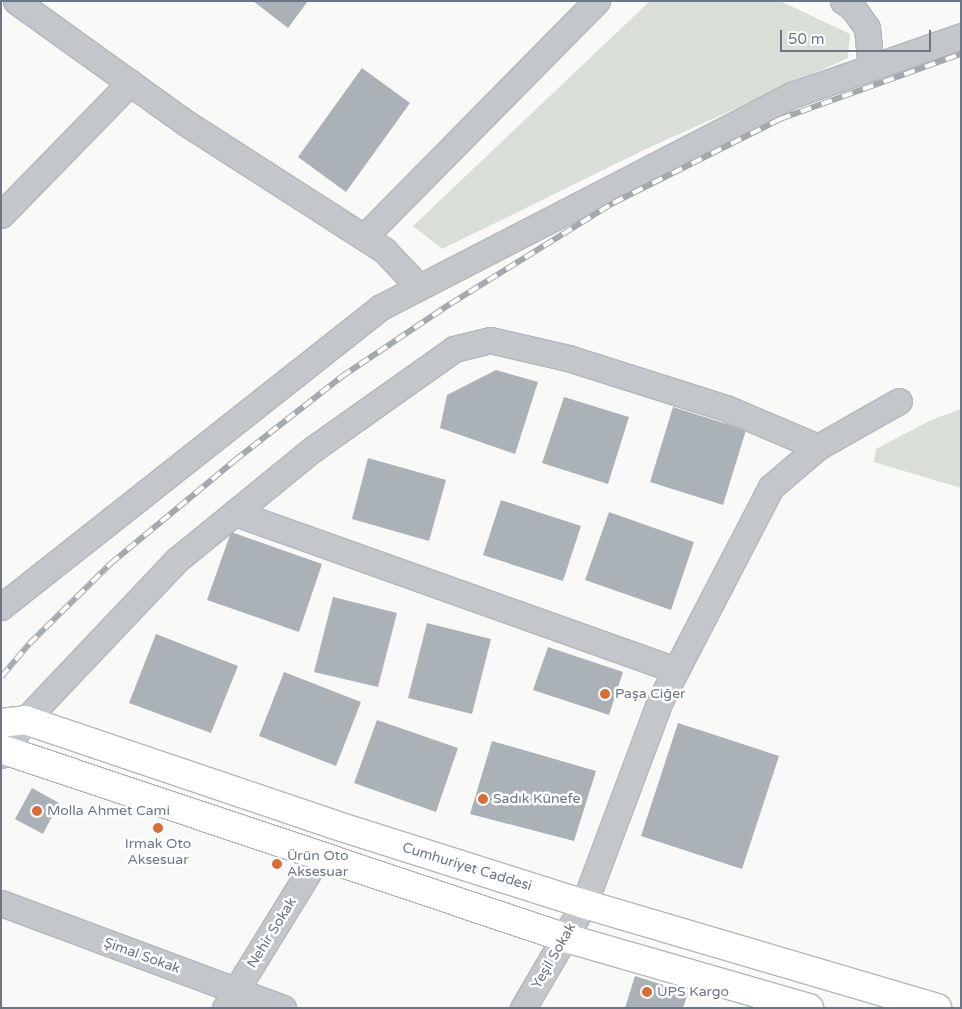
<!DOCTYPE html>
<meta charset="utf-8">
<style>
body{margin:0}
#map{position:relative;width:962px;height:1009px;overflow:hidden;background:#f9f9f7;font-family:"Varela Round",sans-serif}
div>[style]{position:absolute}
.green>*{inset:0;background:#d9ded7}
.building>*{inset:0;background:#aab1b7}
.roads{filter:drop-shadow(1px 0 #b4b8bd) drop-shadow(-1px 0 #b4b8bd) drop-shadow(0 1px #b4b8bd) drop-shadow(0 -1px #b4b8bd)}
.minor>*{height:25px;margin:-12.5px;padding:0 12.5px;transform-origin:12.5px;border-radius:12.5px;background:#c3c6ca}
.major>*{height:28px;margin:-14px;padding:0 14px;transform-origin:14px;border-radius:14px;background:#fff}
.rail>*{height:5.5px;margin-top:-2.75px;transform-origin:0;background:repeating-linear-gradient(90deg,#fff 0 11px,#a4a9af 0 22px);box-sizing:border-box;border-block:1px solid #a4a9af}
.dots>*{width:14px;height:14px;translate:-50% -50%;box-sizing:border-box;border:2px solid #fff;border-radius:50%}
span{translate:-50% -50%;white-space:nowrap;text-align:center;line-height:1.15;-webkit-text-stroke:5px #fff;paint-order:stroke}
.poi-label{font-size:14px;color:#6a7786}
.left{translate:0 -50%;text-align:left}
.street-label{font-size:14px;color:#6a7786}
.frame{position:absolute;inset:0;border:2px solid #6a7786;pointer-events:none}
.scale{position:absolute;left:780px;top:30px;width:151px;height:22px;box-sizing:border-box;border:2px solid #6a7786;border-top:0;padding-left:6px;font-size:15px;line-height:18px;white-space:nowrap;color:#6a7786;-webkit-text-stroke:4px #fff;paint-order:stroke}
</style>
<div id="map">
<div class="green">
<i style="clip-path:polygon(650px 1px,780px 1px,850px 34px,848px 58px,648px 148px,442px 249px,413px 226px)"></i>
<i style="clip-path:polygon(961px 409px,961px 488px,874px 462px,876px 449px,931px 420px)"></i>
</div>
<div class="building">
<i style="clip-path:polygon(253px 1px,308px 1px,288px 28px)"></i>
<i style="clip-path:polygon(362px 68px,410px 103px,346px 192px,298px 157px)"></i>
<i style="clip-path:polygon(496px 370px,538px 382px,515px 454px,440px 428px,447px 395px)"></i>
<i style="clip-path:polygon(564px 397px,629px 417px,608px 484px,542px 463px)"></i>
<i style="clip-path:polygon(673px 407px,746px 430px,723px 505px,650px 482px)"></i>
<i style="clip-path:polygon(368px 458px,446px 480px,429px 541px,352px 519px)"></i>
<i style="clip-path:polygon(501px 500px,581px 526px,563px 581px,483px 555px)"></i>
<i style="clip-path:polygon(609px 512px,694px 542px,671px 610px,585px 580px)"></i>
<i style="clip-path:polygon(231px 532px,322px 564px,299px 632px,207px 600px)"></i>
<i style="clip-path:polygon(333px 597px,397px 613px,378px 687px,314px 672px)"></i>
<i style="clip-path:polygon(427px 623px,491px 639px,472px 714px,408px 698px)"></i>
<i style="clip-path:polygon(156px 634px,238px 666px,211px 733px,129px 703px)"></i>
<i style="clip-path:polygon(548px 647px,623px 672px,609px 715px,533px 690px)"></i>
<i style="clip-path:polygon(284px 672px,361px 702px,336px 766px,259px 736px)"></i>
<i style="clip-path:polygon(377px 720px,458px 748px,436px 812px,354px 783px)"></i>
<i style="clip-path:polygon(678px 723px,779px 756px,742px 869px,641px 836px)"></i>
<i style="clip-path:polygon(492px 741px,596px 771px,574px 841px,470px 814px)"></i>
<i style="clip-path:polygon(32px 788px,59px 803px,43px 834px,15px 819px)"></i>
<i style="clip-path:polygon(635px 976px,688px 993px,683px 1008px,625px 1008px)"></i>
</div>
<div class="roads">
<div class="minor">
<i style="left:16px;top:1px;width:209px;rotate:35.7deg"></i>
<i style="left:186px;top:123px;width:235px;rotate:32.7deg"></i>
<i style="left:384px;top:250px;width:51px;rotate:46.6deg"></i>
<i style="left:843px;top:1px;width:12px;rotate:35deg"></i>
<i style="left:853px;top:8px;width:24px;rotate:55deg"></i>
<i style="left:867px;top:28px;width:40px;rotate:84.3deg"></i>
<i style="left:1px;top:215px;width:185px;rotate:-45.7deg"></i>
<i style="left:364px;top:237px;width:332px;rotate:-45.4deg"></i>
<i style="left:235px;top:513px;width:468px;rotate:19.6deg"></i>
<i style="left:1px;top:607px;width:484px;rotate:-38.3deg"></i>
<i style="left:381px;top:307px;width:462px;rotate:-27.3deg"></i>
<i style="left:792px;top:95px;width:179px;rotate:-19.2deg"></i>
<i style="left:1px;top:755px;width:42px;rotate:-55.6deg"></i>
<i style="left:25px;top:720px;width:222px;rotate:-46.5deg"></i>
<i style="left:178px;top:559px;width:174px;rotate:-39.2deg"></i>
<i style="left:313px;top:449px;width:173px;rotate:-35.3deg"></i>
<i style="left:454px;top:349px;width:37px;rotate:-14deg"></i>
<i style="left:490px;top:340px;width:80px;rotate:13deg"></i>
<i style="left:568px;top:358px;width:166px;rotate:17.6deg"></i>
<i style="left:726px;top:408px;width:100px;rotate:23deg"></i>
<i style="left:1px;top:903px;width:301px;rotate:20.4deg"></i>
<i style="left:225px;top:1008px;width:177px;rotate:-58.4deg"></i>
<i style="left:523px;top:1008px;width:121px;rotate:-59.6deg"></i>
<i style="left:584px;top:904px;width:217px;rotate:-69.5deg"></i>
<i style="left:660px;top:701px;width:241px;rotate:-62.6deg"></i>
<i style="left:771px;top:487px;width:62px;rotate:-40.4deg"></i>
<i style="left:818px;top:447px;width:93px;rotate:-29.6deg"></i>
</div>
<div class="major">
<i style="left:1px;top:723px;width:24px;rotate:-7deg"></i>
<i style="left:25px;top:720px;width:327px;rotate:18.7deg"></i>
<i style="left:335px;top:825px;width:261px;rotate:17.6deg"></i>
<i style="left:584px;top:904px;width:368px;rotate:16.4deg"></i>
<i style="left:1px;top:749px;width:596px;rotate:18.5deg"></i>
<i style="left:566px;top:938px;width:253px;rotate:16.1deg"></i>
</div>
</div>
<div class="rail">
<i style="left:1px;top:677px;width:43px;rotate:-49.7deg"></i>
<i style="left:29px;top:644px;width:114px;rotate:-44.6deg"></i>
<i style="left:110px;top:564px;width:161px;rotate:-39.7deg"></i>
<i style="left:234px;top:461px;width:136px;rotate:-38.1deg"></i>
<i style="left:341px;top:377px;width:131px;rotate:-33.8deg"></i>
<i style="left:450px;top:304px;width:192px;rotate:-31.8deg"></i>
<i style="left:613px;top:203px;width:187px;rotate:-26.7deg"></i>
<i style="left:780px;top:119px;width:192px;rotate:-19.8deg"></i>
</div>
<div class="dots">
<i style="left:605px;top:694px;background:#d76d39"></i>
<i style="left:483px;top:799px;background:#d76d39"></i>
<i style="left:37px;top:811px;background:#d76d39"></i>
<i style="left:158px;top:828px;background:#d76d39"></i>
<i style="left:277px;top:864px;background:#d76d39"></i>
<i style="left:647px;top:992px;background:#d76d39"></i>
</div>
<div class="poi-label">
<span class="left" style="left:615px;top:694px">Paşa Ciğer</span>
<span class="left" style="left:493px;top:799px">Sadık Künefe</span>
<span class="left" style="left:47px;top:811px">Molla Ahmet Cami</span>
<span style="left:158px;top:852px">Irmak Oto<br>Aksesuar</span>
<span class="left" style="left:287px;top:864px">Ürün Oto<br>Aksesuar</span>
<span class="left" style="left:657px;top:992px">UPS Kargo</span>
</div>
<div class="street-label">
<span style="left:467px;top:867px;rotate:17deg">Cumhuriyet Caddesi</span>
<span style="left:272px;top:933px;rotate:-58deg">Nehir Sokak</span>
<span style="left:142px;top:956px;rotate:20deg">Şimal Sokak</span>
<span style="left:554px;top:956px;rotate:-60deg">Yeşil Sokak</span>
</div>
<div class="frame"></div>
<div class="scale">50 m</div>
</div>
